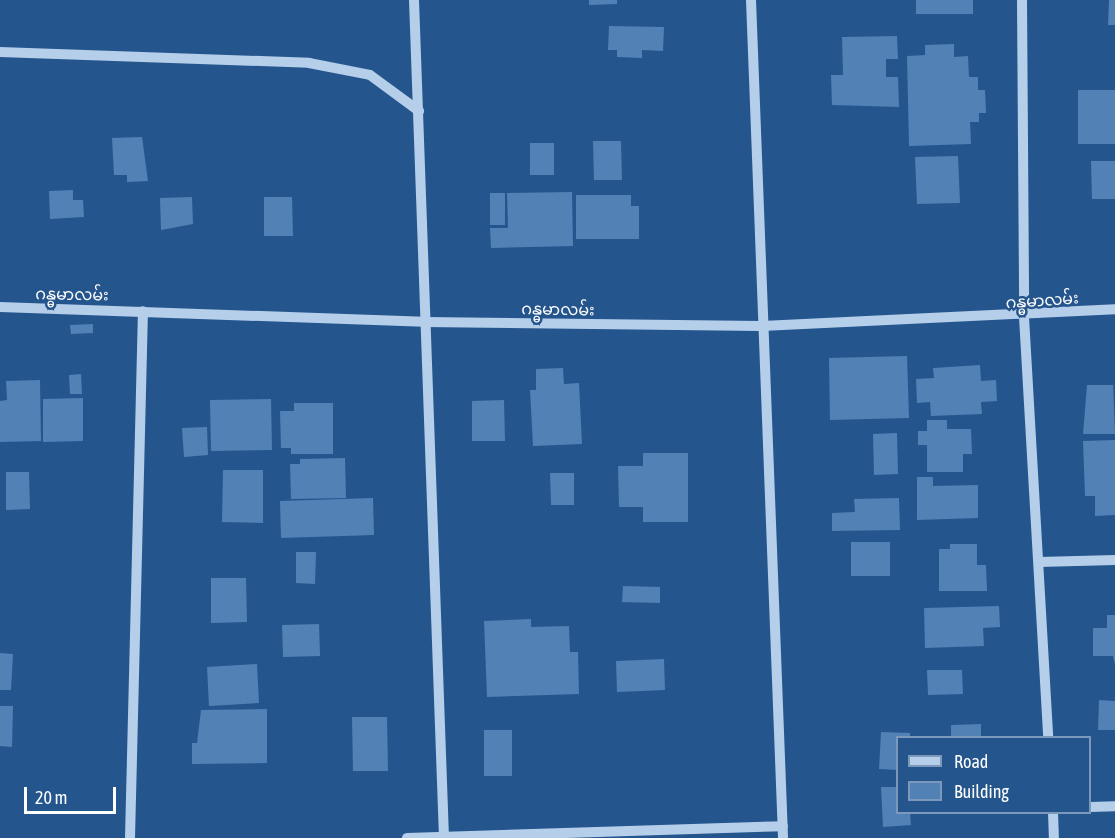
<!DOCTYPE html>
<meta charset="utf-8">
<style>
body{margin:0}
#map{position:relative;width:1115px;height:838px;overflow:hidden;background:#25558d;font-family:"Asap Condensed","Noto Sans Myanmar",sans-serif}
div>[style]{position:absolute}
.building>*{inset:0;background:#5281b6}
.minor>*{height:10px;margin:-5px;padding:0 5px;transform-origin:5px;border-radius:5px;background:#b5cfeb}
span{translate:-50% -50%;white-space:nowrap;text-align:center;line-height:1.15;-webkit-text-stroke:5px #25558d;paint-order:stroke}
.street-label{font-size:16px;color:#fff}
.legend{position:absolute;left:896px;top:736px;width:195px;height:78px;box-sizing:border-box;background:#25558d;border:2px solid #7c99bb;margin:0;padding:8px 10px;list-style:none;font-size:18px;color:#fff}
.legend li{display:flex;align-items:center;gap:12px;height:30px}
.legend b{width:30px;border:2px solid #7c99bb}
.scale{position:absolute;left:24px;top:787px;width:92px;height:27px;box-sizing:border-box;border:3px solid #fff;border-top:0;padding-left:8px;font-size:18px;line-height:21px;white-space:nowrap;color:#fff;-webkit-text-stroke:4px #25558d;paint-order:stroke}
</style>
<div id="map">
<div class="building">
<i style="clip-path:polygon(589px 0,617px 0,617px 4px,589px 5px)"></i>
<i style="clip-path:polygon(916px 0,973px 0,973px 14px,916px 14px)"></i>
<i style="clip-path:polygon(1109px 0,1115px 0,1115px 25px,1108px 25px)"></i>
<i style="clip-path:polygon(609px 26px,664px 27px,663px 51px,642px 50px,642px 58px,617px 57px,617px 50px,608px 50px)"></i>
<i style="clip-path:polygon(897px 36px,898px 59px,886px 59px,886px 77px,898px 77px,899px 107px,832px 105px,831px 75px,843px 75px,842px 37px)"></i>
<i style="clip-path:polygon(954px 44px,954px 57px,968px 56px,969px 77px,978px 77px,978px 90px,985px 90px,986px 113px,979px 113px,979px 122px,970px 122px,971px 144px,909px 146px,907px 56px,925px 55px,925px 45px)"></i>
<i style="clip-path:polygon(1078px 90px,1115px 90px,1115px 144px,1078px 144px)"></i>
<i style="clip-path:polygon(142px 137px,148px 181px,127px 182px,127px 175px,114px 175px,112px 138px)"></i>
<i style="clip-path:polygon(593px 141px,621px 141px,622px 180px,594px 180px)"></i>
<i style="clip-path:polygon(530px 143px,554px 143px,554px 175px,530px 175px)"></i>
<i style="clip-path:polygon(958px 156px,960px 203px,917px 204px,915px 157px)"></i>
<i style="clip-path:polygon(1091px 161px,1115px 161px,1115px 199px,1092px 199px)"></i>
<i style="clip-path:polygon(73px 190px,73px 200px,83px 200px,84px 217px,50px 219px,49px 191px)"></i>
<i style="clip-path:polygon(572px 192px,573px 246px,491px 248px,490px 228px,508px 228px,507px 193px)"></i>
<i style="clip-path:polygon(490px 193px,505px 193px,505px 225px,490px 225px)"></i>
<i style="clip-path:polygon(576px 195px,631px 195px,631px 206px,639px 206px,639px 239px,576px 239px)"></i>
<i style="clip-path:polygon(192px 197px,193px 224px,161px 230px,160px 198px)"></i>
<i style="clip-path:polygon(264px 197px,292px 197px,293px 236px,264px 236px)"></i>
<i style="clip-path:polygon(93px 324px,93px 333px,71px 334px,70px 325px)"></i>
<i style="clip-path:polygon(907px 356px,909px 418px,830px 420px,829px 358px)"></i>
<i style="clip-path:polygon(980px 365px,981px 381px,996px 380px,997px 401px,981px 402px,982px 414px,931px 416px,930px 402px,917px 403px,916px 379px,934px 378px,933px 368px)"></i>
<i style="clip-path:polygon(563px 368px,564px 384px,579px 383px,582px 444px,533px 446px,530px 390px,536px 390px,536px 369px)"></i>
<i style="clip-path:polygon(81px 374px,82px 394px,70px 394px,69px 375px)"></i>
<i style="clip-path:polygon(40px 380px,41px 441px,0 442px,0 401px,7px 400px,6px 381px)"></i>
<i style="clip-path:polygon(1113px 380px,1115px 434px,1083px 434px,1087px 385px,1113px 385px)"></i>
<i style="clip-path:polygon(83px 398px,83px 441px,43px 442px,43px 399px)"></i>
<i style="clip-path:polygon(271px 399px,272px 450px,211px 451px,210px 400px)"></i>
<i style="clip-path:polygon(504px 400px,505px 441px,472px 441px,472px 401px)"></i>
<i style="clip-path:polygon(294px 403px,333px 403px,333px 454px,291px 454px,291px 448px,281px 448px,280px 411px,294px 411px)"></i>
<i style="clip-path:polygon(927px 420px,947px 420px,947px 429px,971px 429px,972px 454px,963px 454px,963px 472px,927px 472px,927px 445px,918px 445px,918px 431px,927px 431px)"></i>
<i style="clip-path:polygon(207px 427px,208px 455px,184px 457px,182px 428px)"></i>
<i style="clip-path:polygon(897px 433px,898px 474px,874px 475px,873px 434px)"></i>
<i style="clip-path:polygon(1115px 440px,1115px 515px,1095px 516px,1095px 496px,1085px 496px,1083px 441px)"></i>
<i style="clip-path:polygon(643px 453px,688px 453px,688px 522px,643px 522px,643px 507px,619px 507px,618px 466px,643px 466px)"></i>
<i style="clip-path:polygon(345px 458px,346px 498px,291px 499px,290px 464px,300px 464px,300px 459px)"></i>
<i style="clip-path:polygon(223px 470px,263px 470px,263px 523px,222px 522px)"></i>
<i style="clip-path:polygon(6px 472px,29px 472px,30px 509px,6px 510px)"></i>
<i style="clip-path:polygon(550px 473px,574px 473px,574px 505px,551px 505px)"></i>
<i style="clip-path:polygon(917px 477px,933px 477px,933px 486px,978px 485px,978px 518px,917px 520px)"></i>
<i style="clip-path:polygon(373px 498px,374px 535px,281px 538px,280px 501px)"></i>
<i style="clip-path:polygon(899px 498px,900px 530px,832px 531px,832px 513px,855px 512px,854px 499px)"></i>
<i style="clip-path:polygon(851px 542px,890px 542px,890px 576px,851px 576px)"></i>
<i style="clip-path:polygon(950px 544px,977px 544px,977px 565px,986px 565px,987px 591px,939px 591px,939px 549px,950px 549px)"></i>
<i style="clip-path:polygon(296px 552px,316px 552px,315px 584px,296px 583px)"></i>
<i style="clip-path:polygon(211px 578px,246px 578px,247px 622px,211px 623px)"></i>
<i style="clip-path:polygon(623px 586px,660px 587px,660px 603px,622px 602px)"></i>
<i style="clip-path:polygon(999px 606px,1000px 627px,983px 628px,984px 646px,925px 648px,924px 608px)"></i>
<i style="clip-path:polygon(1107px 615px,1115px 615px,1115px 665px,1113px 656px,1093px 656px,1093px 628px,1107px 628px)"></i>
<i style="clip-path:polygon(531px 619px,531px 627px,569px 626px,570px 652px,578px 652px,579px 694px,487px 697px,484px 621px)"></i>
<i style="clip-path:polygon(319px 624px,320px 656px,283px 657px,282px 625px)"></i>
<i style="clip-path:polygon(0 653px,13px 654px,11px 690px,0 690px)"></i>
<i style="clip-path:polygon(664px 659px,665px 690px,617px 692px,616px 661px)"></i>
<i style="clip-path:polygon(257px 664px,259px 703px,209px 706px,207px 667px)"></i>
<i style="clip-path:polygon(927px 670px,962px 670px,963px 694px,928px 695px)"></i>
<i style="clip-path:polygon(1099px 700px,1115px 701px,1115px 730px,1098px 730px)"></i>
<i style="clip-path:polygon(0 706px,13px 706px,12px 747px,0 746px)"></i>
<i style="clip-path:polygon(267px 709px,267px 763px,192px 764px,192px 743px,197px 743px,201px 710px)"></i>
<i style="clip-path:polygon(352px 717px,387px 717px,388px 771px,353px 771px)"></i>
<i style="clip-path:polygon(981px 724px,981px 738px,951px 738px,951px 725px)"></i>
<i style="clip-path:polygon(484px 730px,512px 730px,512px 776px,484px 776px)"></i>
<i style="clip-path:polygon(881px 732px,910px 733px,910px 738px,898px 738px,898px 770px,879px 769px)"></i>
<i style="clip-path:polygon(881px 787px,898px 787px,898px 812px,910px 812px,911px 825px,883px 827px)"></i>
</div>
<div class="minor">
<i style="left:414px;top:0;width:839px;rotate:87.95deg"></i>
<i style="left:751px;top:0;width:839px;rotate:87.81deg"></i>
<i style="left:1022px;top:0;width:317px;rotate:89.6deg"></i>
<i style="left:1024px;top:317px;width:422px;rotate:86.7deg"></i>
<i style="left:0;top:52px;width:309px;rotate:2deg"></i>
<i style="left:309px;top:63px;width:62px;rotate:11.1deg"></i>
<i style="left:370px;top:75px;width:61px;rotate:36.3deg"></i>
<i style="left:0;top:307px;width:424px;rotate:2deg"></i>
<i style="left:424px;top:322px;width:336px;rotate:0.7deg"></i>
<i style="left:760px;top:326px;width:355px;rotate:-2.7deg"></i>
<i style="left:1039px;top:562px;width:76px;rotate:-1.5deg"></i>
<i style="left:1090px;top:807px;width:25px;rotate:-2deg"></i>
<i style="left:1053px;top:812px;width:26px;rotate:88deg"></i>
<i style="left:130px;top:838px;width:527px;rotate:-88.59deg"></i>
<i style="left:407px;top:838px;width:376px;rotate:-1.8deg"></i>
</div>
<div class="street-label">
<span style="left:72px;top:294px;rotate:1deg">ဂန္ဓမာလမ်း</span>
<span style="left:1042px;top:300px;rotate:-4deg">ဂန္ဓမာလမ်း</span>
<span style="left:558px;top:309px;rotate:1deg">ဂန္ဓမာလမ်း</span>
</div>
<ul class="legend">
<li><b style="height:8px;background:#b5cfeb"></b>Road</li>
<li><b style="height:16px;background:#5281b6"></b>Building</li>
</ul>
<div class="scale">20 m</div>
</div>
